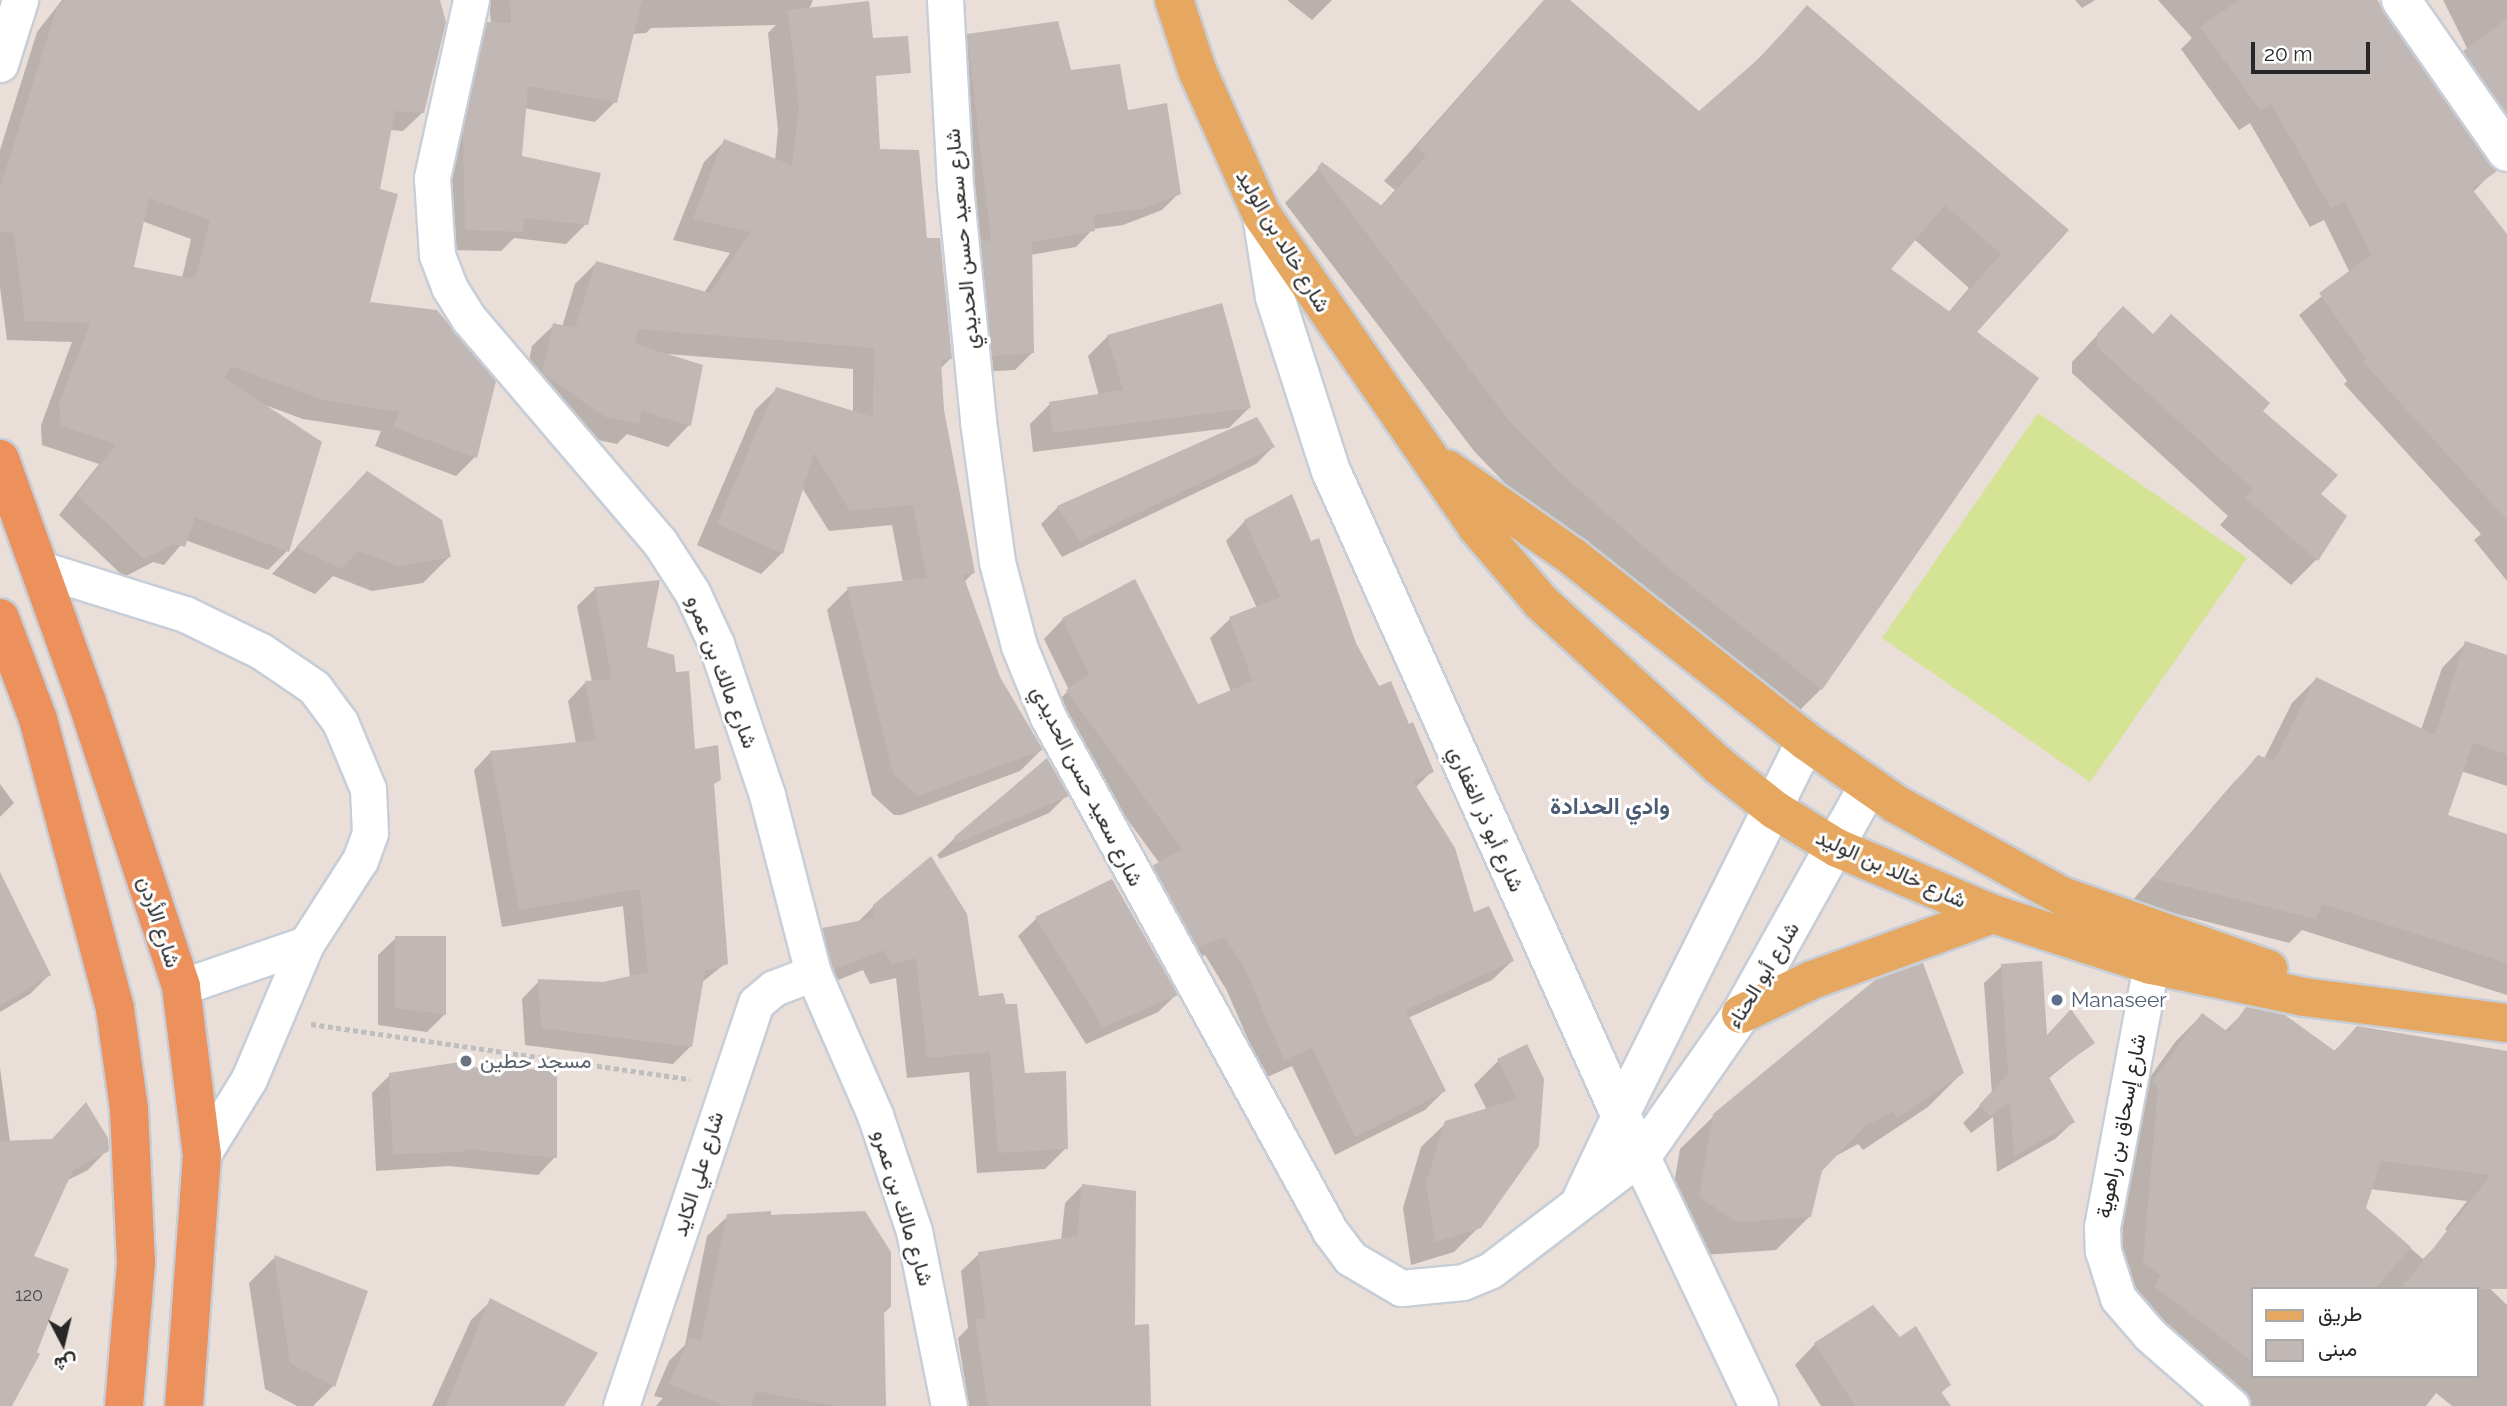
<!DOCTYPE html>
<meta charset="utf-8">
<style>
body{margin:0}
#map{position:relative;width:2507px;height:1406px;overflow:hidden;background:#e9ded8;font-family:Raleway,Vazirmatn,sans-serif}
div>[style]{position:absolute}
.pitch>*{inset:0;background:#d4e394}
.shadow>*{inset:0;background:#0003}
.building>*{inset:0;background:#c1b8b5}
.path>*{height:4.5px;margin-top:-2.25px;transform-origin:0;background:repeating-linear-gradient(90deg,#bebebe 0 5px,transparent 0 8.5px)}
.roads{filter:drop-shadow(2px 0 #c7ced8) drop-shadow(-2px 0 #c7ced8) drop-shadow(0 2px #c7ced8) drop-shadow(0 -2px #c7ced8)}
.minor>*{height:35px;margin:-17.5px;padding:0 17.5px;transform-origin:17.5px;border-radius:17.5px;background:#fff}
.tertiary>*{height:38px;margin:-19px;padding:0 19px;transform-origin:19px;border-radius:19px;background:#fff}
.primary>*{height:38px;margin:-19px;padding:0 19px;transform-origin:19px;border-radius:19px;background:#e6a860}
.trunk>*{height:38px;margin:-19px;padding:0 19px;transform-origin:19px;border-radius:19px;background:#ec905c}
.dots>*{width:19px;height:19px;translate:-50% -50%;box-sizing:border-box;border:4px solid #fff;border-radius:50%}
span{translate:-50% -50%;white-space:nowrap;text-align:center;line-height:1.15;-webkit-text-stroke:6px #fff;paint-order:stroke}
.number-label{font-size:18px;color:#4e4b4a}
.number-label span{-webkit-text-stroke-width:0}
.street-label{font-size:21px;color:#272727}
.service-label{font-size:21px;color:#4e5e75}
.left{translate:0 -50%;text-align:left}
.worship-label{font-size:21px;color:#5b616d}
.neighbourhood-label{font-size:23px;color:#4b5b73;font-weight:700}
.legend{position:absolute;left:2251px;top:1287px;width:228px;height:91px;box-sizing:border-box;background:#fff;border:2px solid #a9a9a9;margin:0;padding:9px 12px;list-style:none;font-size:21px;color:#272727}
.legend li{display:flex;align-items:center;gap:14px;height:35px}
.legend b{width:35px;border:2px solid #a9a9a9}
.north{position:absolute;left:28px;top:1308px;width:70px;height:70px;-webkit-text-stroke:5px #fff;paint-order:stroke;rotate:173deg;font-size:19px;font-weight:700;line-height:28px;text-align:center;color:#272727}
.north::after{content:'';display:block;margin:auto;width:24px;height:32px;background:#272727;clip-path:polygon(50% 0,100% 100%,50% 72%,0 100%)}
.scale{position:absolute;left:2251px;top:42px;width:119px;height:32px;box-sizing:border-box;border:4px solid #272727;border-top:0;padding-left:9px;font-size:21px;line-height:24px;white-space:nowrap;color:#272727;-webkit-text-stroke:5px #fff;paint-order:stroke}
</style>
<div id="map">
<div class="pitch">
<i style="clip-path:polygon(2038px 413px,2247px 558px,2090px 782px,1882px 638px)"></i>
</div>
<div class="shadow">
<i style="clip-path:polygon(evenodd,62px 0,439px 0,423px 112px,403px 131px,390px 130px,378px 190px,368px 303px,475px 457px,456px 476px,375px 446px,381px 431px,303px 419px,265px 405px,287px 551px,268px 570px,185px 540px,164px 565px,153px 562px,124px 577px,59px 515px,99px 464px,42px 445px,41px 425px,72px 342px,7px 340px,0 287px,0 150px,37px 32px,62px 0,142px 221px,191px 239px,182px 278px,132px 269px,142px 221px)"></i>
<i style="clip-path:polygon(489px 0,813px 0,809px 9px,925px 239px,950px 359px,940px 369px,943px 410px,973px 573px,964px 582px,999px 678px,1041px 750px,1020px 771px,901px 815px,894px 815px,872px 795px,827px 610px,848px 589px,903px 583px,892px 525px,829px 531px,802px 488px,782px 553px,761px 574px,697px 545px,755px 410px,777px 389px,853px 412px,853px 369px,668px 354px,689px 425px,668px 447px,627px 434px,617px 444px,584px 437px,522px 395px,532px 346px,554px 325px,562px 327px,575px 284px,596px 263px,704px 293px,730px 253px,673px 240px,704px 162px,725px 141px,775px 160px,778px 130px,768px 33px,776px 25px,651px 28px,646px 33px,632px 34px,615px 102px,595px 122px,524px 108px,520px 157px,586px 224px,566px 244px,514px 238px,501px 251px,446px 250px,443px 153px,467px 44px,491px 24px)"></i>
<i style="clip-path:polygon(1287px 0,1332px 0,1312px 20px)"></i>
<i style="clip-path:polygon(evenodd,1544px 0,1568px 0,1699px 113px,1746px 72px,1807px 7px,2066px 230px,1974px 332px,1821px 689px,1788px 722px,1527px 506px,1474px 451px,1285px 203px,1322px 165px,1380px 207px,1395px 190px,1384px 181px,1544px 0,1914px 239px,1969px 288px,1948px 313px,1889px 269px,1914px 239px)"></i>
<i style="clip-path:polygon(2075px 0,2095px 0,2082px 8px)"></i>
<i style="clip-path:polygon(2158px 0,2375px 0,2494px 171px,2473px 192px,2507px 235px,2507px 581px,2474px 540px,2481px 534px,2344px 384px,2347px 381px,2299px 315px,2350px 273px,2324px 220px,2310px 227px,2250px 123px,2239px 130px,2181px 49px,2192px 38px)"></i>
<i style="clip-path:polygon(2443px 0,2507px 0,2507px 175px,2505px 161px,2444px 73px,2468px 50px)"></i>
<i style="clip-path:polygon(968px 36px,1069px 72px,1179px 193px,1162px 210px,1123px 225px,1093px 229px,1076px 247px,1030px 255px,1032px 353px,1015px 370px,976px 372px,951px 53px)"></i>
<i style="clip-path:polygon(2123px 308px,2319px 494px,2317px 559px,2291px 585px,2220px 525px,2228px 516px,2072px 373px,2072px 362px)"></i>
<i style="clip-path:polygon(1108px 336px,1249px 408px,1229px 428px,1033px 452px,1030px 424px,1050px 404px,1099px 396px,1088px 356px)"></i>
<i style="clip-path:polygon(1273px 447px,1256px 464px,1062px 557px,1041px 524px,1058px 507px)"></i>
<i style="clip-path:polygon(341px 499px,449px 557px,423px 583px,372px 591px,333px 576px,315px 594px,272px 574px)"></i>
<i style="clip-path:polygon(1245px 521px,1354px 643px,1378px 688px,1408px 726px,1432px 771px,1415px 788px,1473px 915px,1512px 961px,1492px 980px,1408px 1018px,1444px 1091px,1425px 1110px,1335px 1155px,1292px 1066px,1265px 1078px,1226px 989px,1205px 955px,1178px 965px,1134px 886px,1160px 864px,1048px 711px,1069px 690px,1044px 639px,1063px 619px,1197px 707px,1231px 692px,1210px 638px,1230px 619px,1257px 608px,1226px 541px)"></i>
<i style="clip-path:polygon(595px 589px,645px 648px,675px 674px,694px 751px,719px 780px,712px 786px,726px 963px,701px 983px,691px 1046px,673px 1064px,525px 1045px,522px 999px,539px 981px,603px 984px,630px 978px,623px 906px,502px 927px,474px 770px,491px 752px,576px 743px,568px 701px,585px 683px,592px 682px,577px 606px)"></i>
<i style="clip-path:polygon(2466px 643px,2507px 657px,2507px 786px,2461px 771px,2446px 816px,2507px 835px,2507px 995px,2302px 930px,2289px 943px,2131px 902px,2234px 782px,2259px 757px,2264px 759px,2292px 703px,2316px 679px,2421px 730px,2442px 668px)"></i>
<i style="clip-path:polygon(0 784px,14px 803px,0 817px)"></i>
<i style="clip-path:polygon(1066px 796px,1049px 813px,940px 859px,937px 855px,955px 838px)"></i>
<i style="clip-path:polygon(0 876px,49px 975px,30px 994px,0 1012px)"></i>
<i style="clip-path:polygon(1111px 881px,1176px 995px,1158px 1012px,1086px 1044px,1018px 936px,1036px 919px)"></i>
<i style="clip-path:polygon(874px 906px,977px 998px,1066px 1148px,1045px 1169px,977px 1173px,969px 1072px,907px 1078px,896px 978px,870px 984px,863px 970px,813px 990px,802px 951px,823px 930px,857px 923px)"></i>
<i style="clip-path:polygon(396px 938px,445px 1014px,427px 1032px,378px 1025px,378px 955px)"></i>
<i style="clip-path:polygon(2002px 966px,2045px 1038px,2093px 1042px,2049px 1078px,2073px 1122px,2055px 1139px,1997px 1172px,1993px 1117px,1971px 1133px,1963px 1123px,1992px 1094px,1984px 983px)"></i>
<i style="clip-path:polygon(evenodd,2247px 1009px,2333px 1052px,2358px 1028px,2507px 1053px,2507px 1279px,2445px 1229px,2467px 1201px,2370px 1189px,2364px 1208px,2423px 1259px,2441px 1241px,2507px 1305px,2507px 1406px,2452px 1406px,2436px 1393px,2426px 1406px,2246px 1406px,2118px 1289px,2132px 1113px,2127px 1109px,2176px 1041px,2202px 1015px,2225px 1031px,2247px 1009px,2253px 1289px,2477px 1289px,2477px 1376px,2253px 1376px,2253px 1289px)"></i>
<i style="clip-path:polygon(1498px 1061px,1542px 1079px,1479px 1227px,1454px 1252px,1411px 1265px,1403px 1208px,1421px 1147px,1446px 1123px,1487px 1110px,1474px 1085px)"></i>
<i style="clip-path:polygon(0 1067px,10px 1142px,107px 1150px,88px 1170px,66px 1181px,32px 1256px,10px 1406px,0 1406px)"></i>
<i style="clip-path:polygon(1962px 1073px,1928px 1107px,1863px 1150px,1858px 1144px,1832px 1158px,1820px 1170px,1810px 1216px,1776px 1250px,1703px 1255px,1666px 1231px,1680px 1149px,1715px 1115px)"></i>
<i style="clip-path:polygon(390px 1075px,555px 1157px,538px 1175px,449px 1166px,376px 1171px,372px 1093px)"></i>
<i style="clip-path:polygon(1082px 1186px,1133px 1326px,1149px 1406px,969px 1406px,958px 1338px,968px 1328px,961px 1271px,979px 1254px,1061px 1241px,1065px 1203px)"></i>
<i style="clip-path:polygon(864px 1213px,890px 1307px,883px 1314px,884px 1406px,656px 1406px,663px 1398px,654px 1396px,669px 1361px,685px 1345px,707px 1236px,728px 1216px)"></i>
<i style="clip-path:polygon(274px 1258px,333px 1386px,313px 1406px,297px 1406px,265px 1389px,249px 1283px)"></i>
<i style="clip-path:polygon(491px 1301px,561px 1406px,432px 1406px,471px 1320px)"></i>
<i style="clip-path:polygon(1900px 1339px,1949px 1385px,1940px 1394px,1949px 1406px,1821px 1406px,1795px 1365px,1815px 1344px)"></i>
</div>
<div class="building">
<i style="clip-path:polygon(evenodd,64px 0,440px 0,446px 22px,424px 113px,395px 111px,380px 189px,398px 194px,370px 302px,437px 310px,496px 381px,477px 458px,393px 427px,399px 412px,323px 400px,231px 366px,225px 378px,322px 442px,289px 552px,195px 517px,185px 547px,174px 544px,144px 559px,77px 495px,116px 444px,61px 426px,59px 404px,90px 323px,25px 321px,14px 233px,0 231px,0 188px,56px 10px,64px 0,149px 198px,210px 220px,195px 279px,134px 267px,149px 198px)"></i>
<i style="clip-path:polygon(510px 0,642px 0,617px 103px,528px 86px,522px 156px,601px 173px,588px 225px,524px 218px,523px 232px,465px 230px,463px 132px,487px 22px,511px 23px)"></i>
<i style="clip-path:polygon(evenodd,1544px 0,1570px 0,1699px 111px,1765px 53px,1807px 5px,2069px 230px,1977px 332px,2039px 378px,1822px 690px,1666px 566px,1560px 473px,1507px 418px,1317px 168px,1322px 162px,1382px 206px,1426px 156px,1416px 147px,1544px 0,1945px 205px,2001px 254px,1950px 312px,1891px 269px,1945px 205px)"></i>
<i style="clip-path:polygon(2239px 0,2377px 0,2497px 171px,2472px 189px,2507px 234px,2507px 520px,2363px 362px,2366px 359px,2319px 293px,2371px 255px,2345px 201px,2331px 208px,2271px 104px,2261px 111px,2200px 27px)"></i>
<i style="clip-path:polygon(869px 1px,873px 38px,908px 36px,911px 73px,876px 76px,880px 149px,919px 150px,927px 238px,940px 238px,952px 359px,941px 360px,944px 410px,975px 573px,963px 575px,1000px 677px,1043px 750px,918px 796px,893px 774px,847px 587px,927px 578px,913px 505px,850px 511px,814px 453px,783px 554px,717px 524px,776px 387px,873px 417px,874px 348px,638px 329px,635px 344px,703px 365px,691px 426px,641px 411px,640px 424px,605px 417px,542px 373px,553px 323px,575px 328px,596px 261px,710px 293px,750px 232px,693px 219px,724px 139px,792px 165px,799px 107px,788px 10px)"></i>
<i style="clip-path:polygon(2507px 19px,2507px 114px,2463px 51px)"></i>
<i style="clip-path:polygon(1058px 21px,1071px 70px,1120px 64px,1128px 110px,1167px 103px,1181px 194px,1141px 209px,1093px 215px,1095px 231px,1032px 242px,1034px 353px,992px 356px,981px 240px,991px 241px,967px 34px)"></i>
<i style="clip-path:polygon(1222px 303px,1251px 408px,1053px 433px,1049px 402px,1123px 390px,1107px 335px)"></i>
<i style="clip-path:polygon(2123px 306px,2153px 334px,2171px 314px,2270px 403px,2263px 411px,2338px 475px,2321px 494px,2347px 516px,2318px 561px,2245px 498px,2253px 489px,2097px 347px,2097px 334px)"></i>
<i style="clip-path:polygon(1257px 417px,1275px 447px,1080px 541px,1057px 506px)"></i>
<i style="clip-path:polygon(367px 471px,442px 520px,451px 557px,399px 566px,358px 551px,342px 569px,296px 547px)"></i>
<i style="clip-path:polygon(1292px 494px,1311px 541px,1319px 538px,1356px 643px,1379px 686px,1391px 681px,1409px 724px,1413px 722px,1434px 772px,1413px 781px,1455px 848px,1474px 912px,1489px 906px,1514px 961px,1406px 1010px,1446px 1091px,1355px 1137px,1312px 1048px,1284px 1060px,1245px 969px,1225px 937px,1197px 947px,1152px 866px,1182px 849px,1066px 690px,1089px 674px,1062px 618px,1135px 579px,1198px 704px,1253px 681px,1229px 617px,1280px 597px,1244px 520px)"></i>
<i style="clip-path:polygon(660px 580px,647px 647px,674px 655px,676px 672px,689px 671px,695px 749px,718px 745px,721px 780px,714px 783px,728px 964px,705px 971px,692px 1047px,541px 1028px,538px 979px,603px 982px,648px 972px,640px 889px,519px 910px,490px 751px,596px 740px,585px 681px,612px 679px,594px 587px)"></i>
<i style="clip-path:polygon(2465px 641px,2507px 655px,2507px 754px,2473px 743px,2448px 815px,2507px 834px,2507px 963px,2322px 904px,2315px 919px,2153px 878px,2258px 755px,2274px 761px,2316px 677px,2435px 735px)"></i>
<i style="clip-path:polygon(1047px 758px,1069px 796px,957px 843px,954px 837px)"></i>
<i style="clip-path:polygon(931px 856px,967px 914px,979px 996px,1003px 993px,1006px 1004px,1017px 1004px,1025px 1073px,1066px 1071px,1068px 1149px,998px 1153px,990px 1052px,927px 1058px,916px 958px,891px 964px,884px 950px,834px 970px,822px 928px,874px 918px,873px 905px)"></i>
<i style="clip-path:polygon(0 872px,51px 975px,0 1006px)"></i>
<i style="clip-path:polygon(1112px 879px,1178px 995px,1103px 1027px,1035px 917px)"></i>
<i style="clip-path:polygon(395px 936px,446px 936px,446px 1015px,395px 1008px)"></i>
<i style="clip-path:polygon(2042px 961px,2047px 1035px,2071px 1009px,2095px 1043px,2048px 1076px,2075px 1122px,2014px 1156px,2010px 1102px,1990px 1116px,1979px 1105px,2008px 1074px,2001px 964px)"></i>
<i style="clip-path:polygon(1923px 963px,1964px 1073px,1898px 1118px,1892px 1112px,1865px 1126px,1822px 1171px,1811px 1217px,1737px 1222px,1699px 1197px,1713px 1114px,1875px 980px)"></i>
<i style="clip-path:polygon(2246px 1007px,2285px 1015px,2335px 1051px,2357px 1026px,2507px 1051px,2507px 1289px,2401px 1289px,2491px 1175px,2381px 1161px,2366px 1208px,2411px 1247px,2375px 1289px,2253px 1289px,2253px 1362px,2154px 1286px,2161px 1275px,2143px 1263px,2158px 1087px,2152px 1082px,2202px 1013px,2228px 1032px)"></i>
<i style="clip-path:polygon(1527px 1044px,1544px 1079px,1539px 1146px,1481px 1228px,1435px 1242px,1426px 1183px,1445px 1121px,1517px 1099px,1497px 1059px)"></i>
<i style="clip-path:polygon(466px 1061px,466px 1067px,557px 1070px,557px 1158px,465px 1149px,464px 1152px,393px 1154px,389px 1073px)"></i>
<i style="clip-path:polygon(86px 1102px,108px 1138px,109px 1151px,73px 1170px,34px 1256px,69px 1269px,37px 1352px,40px 1354px,12px 1406px,0 1406px,0 1141px,52px 1139px)"></i>
<i style="clip-path:polygon(1082px 1184px,1136px 1191px,1135px 1325px,1149px 1324px,1151px 1406px,988px 1406px,975px 1319px,986px 1318px,978px 1252px,1077px 1236px)"></i>
<i style="clip-path:polygon(771px 1211px,771px 1215px,865px 1211px,891px 1252px,891px 1307px,884px 1308px,886px 1406px,836px 1406px,756px 1391px,751px 1406px,725px 1406px,669px 1384px,689px 1338px,701px 1340px,727px 1214px)"></i>
<i style="clip-path:polygon(274px 1255px,368px 1291px,335px 1387px,290px 1363px)"></i>
<i style="clip-path:polygon(490px 1298px,598px 1353px,564px 1406px,446px 1406px)"></i>
<i style="clip-path:polygon(1873px 1305px,1900px 1337px,1916px 1326px,1951px 1385px,1941px 1392px,1951px 1406px,1855px 1406px,1814px 1343px)"></i>
</div>
<div class="path">
<i style="left:311px;top:1024px;width:383px;rotate:8.3deg"></i>
</div>
<div class="roads">
<div class="minor">
<i style="left:471px;top:0;width:182px;rotate:102.4deg"></i>
<i style="left:432px;top:178px;width:77px;rotate:86.3deg"></i>
<i style="left:437px;top:255px;width:34px;rotate:69deg"></i>
<i style="left:449px;top:287px;width:39px;rotate:58deg"></i>
<i style="left:470px;top:320px;width:291px;rotate:49.5deg"></i>
<i style="left:659px;top:541px;width:61px;rotate:57.1deg"></i>
<i style="left:692px;top:592px;width:57px;rotate:65.2deg"></i>
<i style="left:716px;top:644px;width:159px;rotate:71.3deg"></i>
<i style="left:767px;top:795px;width:184px;rotate:75.5deg"></i>
<i style="left:813px;top:973px;width:155px;rotate:66.4deg"></i>
<i style="left:875px;top:1115px;width:122px;rotate:71.4deg"></i>
<i style="left:914px;top:1231px;width:178px;rotate:78.7deg"></i>
<i style="left:945px;top:0;width:185px;rotate:86.9deg"></i>
<i style="left:955px;top:185px;width:237px;rotate:84.4deg"></i>
<i style="left:978px;top:421px;width:142px;rotate:82.3deg"></i>
<i style="left:997px;top:562px;width:87px;rotate:75.3deg"></i>
<i style="left:1019px;top:646px;width:77px;rotate:67.8deg"></i>
<i style="left:1048px;top:717px;width:586px;rotate:61.25deg"></i>
<i style="left:1330px;top:1231px;width:34px;rotate:53deg"></i>
<i style="left:1350px;top:1258px;width:59px;rotate:30.5deg"></i>
<i style="left:1401px;top:1288px;width:62px;rotate:-5.5deg"></i>
<i style="left:1463px;top:1282px;width:30px;rotate:-23deg"></i>
<i style="left:1491px;top:1270px;width:191px;rotate:-37.3deg"></i>
<i style="left:0;top:64px;width:67px;rotate:-72.6deg"></i>
<i style="left:41px;top:569px;width:151px;rotate:17.4deg"></i>
<i style="left:185px;top:614px;width:85px;rotate:26deg"></i>
<i style="left:261px;top:651px;width:64px;rotate:34.2deg"></i>
<i style="left:314px;top:687px;width:44px;rotate:53.4deg"></i>
<i style="left:340px;top:722px;width:73px;rotate:67.3deg"></i>
<i style="left:368px;top:789px;width:44px;rotate:87.4deg"></i>
<i style="left:370px;top:833px;width:29px;rotate:110deg"></i>
<i style="left:360px;top:860px;width:100px;rotate:122.7deg"></i>
<i style="left:306px;top:944px;width:147px;rotate:112.9deg"></i>
<i style="left:249px;top:1079px;width:89px;rotate:121.7deg"></i>
<i style="left:2151px;top:965px;width:267px;rotate:100.6deg"></i>
<i style="left:2102px;top:1227px;width:24px;rotate:88deg"></i>
<i style="left:2103px;top:1251px;width:49px;rotate:72.3deg"></i>
<i style="left:2118px;top:1298px;width:49px;rotate:49.1deg"></i>
<i style="left:2150px;top:1335px;width:108px;rotate:41.2deg"></i>
<i style="left:181px;top:987px;width:132px;rotate:-19deg"></i>
<i style="left:1581px;top:1196px;width:91px;rotate:-64.6deg"></i>
<i style="left:621px;top:1406px;width:425px;rotate:-71.5deg"></i>
<i style="left:756px;top:1003px;width:23px;rotate:-40deg"></i>
<i style="left:774px;top:988px;width:42px;rotate:-21deg"></i>
</div>
<div class="tertiary">
<i style="left:2401px;top:0;width:185px;rotate:55.1deg"></i>
<i style="left:1262px;top:215px;width:83px;rotate:81deg"></i>
<i style="left:1275px;top:297px;width:183px;rotate:72.2deg"></i>
<i style="left:1331px;top:471px;width:693px;rotate:65.8deg"></i>
<i style="left:1615px;top:1103px;width:335px;rotate:64.6deg"></i>
<i style="left:1620px;top:1114px;width:417px;rotate:-63.5deg"></i>
<i style="left:1643px;top:1154px;width:171px;rotate:-55deg"></i>
<i style="left:1741px;top:1014px;width:260px;rotate:-60.8deg"></i>
</div>
<div class="primary">
<i style="left:1174px;top:0;width:74px;rotate:71.8deg"></i>
<i style="left:1197px;top:70px;width:159px;rotate:65.9deg"></i>
<i style="left:1262px;top:215px;width:379px;rotate:55.4deg"></i>
<i style="left:1477px;top:527px;width:99px;rotate:49.5deg"></i>
<i style="left:1541px;top:602px;width:241px;rotate:42.6deg"></i>
<i style="left:1718px;top:765px;width:73px;rotate:38.3deg"></i>
<i style="left:1775px;top:810px;width:73px;rotate:31.5deg"></i>
<i style="left:1837px;top:848px;width:169px;rotate:22.9deg"></i>
<i style="left:1993px;top:914px;width:166px;rotate:17.9deg"></i>
<i style="left:2151px;top:965px;width:156px;rotate:11.8deg"></i>
<i style="left:2304px;top:997px;width:205px;rotate:7.3deg"></i>
<i style="left:1447px;top:469px;width:154px;rotate:34.9deg"></i>
<i style="left:1573px;top:557px;width:297px;rotate:38.3deg"></i>
<i style="left:1806px;top:741px;width:110px;rotate:35deg"></i>
<i style="left:1896px;top:804px;width:190px;rotate:29deg"></i>
<i style="left:2062px;top:896px;width:219px;rotate:19.5deg"></i>
<i style="left:1741px;top:1014px;width:79px;rotate:-25.6deg"></i>
<i style="left:1812px;top:980px;width:193px;rotate:-20deg"></i>
</div>
<div class="trunk">
<i style="left:0;top:459px;width:258px;rotate:70.3deg"></i>
<i style="left:87px;top:702px;width:300px;rotate:71.7deg"></i>
<i style="left:181px;top:987px;width:169px;rotate:82.9deg"></i>
<i style="left:202px;top:1155px;width:252px;rotate:94.1deg"></i>
<i style="left:0;top:618px;width:108px;rotate:69.4deg"></i>
<i style="left:38px;top:719px;width:300px;rotate:75.1deg"></i>
<i style="left:115px;top:1009px;width:101px;rotate:82deg"></i>
<i style="left:129px;top:1109px;width:154px;rotate:87.4deg"></i>
<i style="left:136px;top:1263px;width:144px;rotate:94.8deg"></i>
</div>
</div>
<div class="dots">
<i style="left:2057px;top:1000px;background:#5c6f8a"></i>
<i style="left:466px;top:1061px;background:#6b7280"></i>
</div>
<div class="number-label">
<span style="left:29px;top:1295px">120</span>
</div>
<div class="street-label">
<span style="left:962px;top:239px;rotate:-95deg">شارع سعيد حسن الحديدي</span>
<span style="left:1283px;top:241px;rotate:59deg">شارع خالد بن الوليد</span>
<span style="left:722px;top:672px;rotate:69deg">شارع مالك بن عمرو</span>
<span style="left:1087px;top:786px;rotate:63deg">شارع سعيد حسن الحديدي</span>
<span style="left:1486px;top:819px;rotate:66deg">شارع أبو ذر الغفاري</span>
<span style="left:1891px;top:869px;rotate:24deg">شارع خالد بن الوليد</span>
<span style="left:159px;top:922px;rotate:72deg">شارع الأردن</span>
<span style="left:1763px;top:975px;rotate:-59deg">شارع أبو الحناء</span>
<span style="left:2121px;top:1126px;rotate:-79deg">شارع إسحاق بن راهوية</span>
<span style="left:698px;top:1174px;rotate:-73deg">شارع علي الكايد</span>
<span style="left:903px;top:1208px;rotate:73deg">شارع مالك بن عمرو</span>
</div>
<div class="service-label">
<span class="left" style="left:2071px;top:1000px">Manaseer</span>
</div>
<div class="worship-label">
<span class="left" style="left:480px;top:1061px">مسجد حطين</span>
</div>
<div class="neighbourhood-label">
<span style="left:1610px;top:806px">وادي الحدادة</span>
</div>
<ul class="legend">
<li><b style="height:9px;background:#e6a860"></b>طريق</li>
<li><b style="height:19px;background:#c1b8b5"></b>مبنى</li>
</ul>
<div class="north">ش</div>
<div class="scale">20 m</div>
</div>
